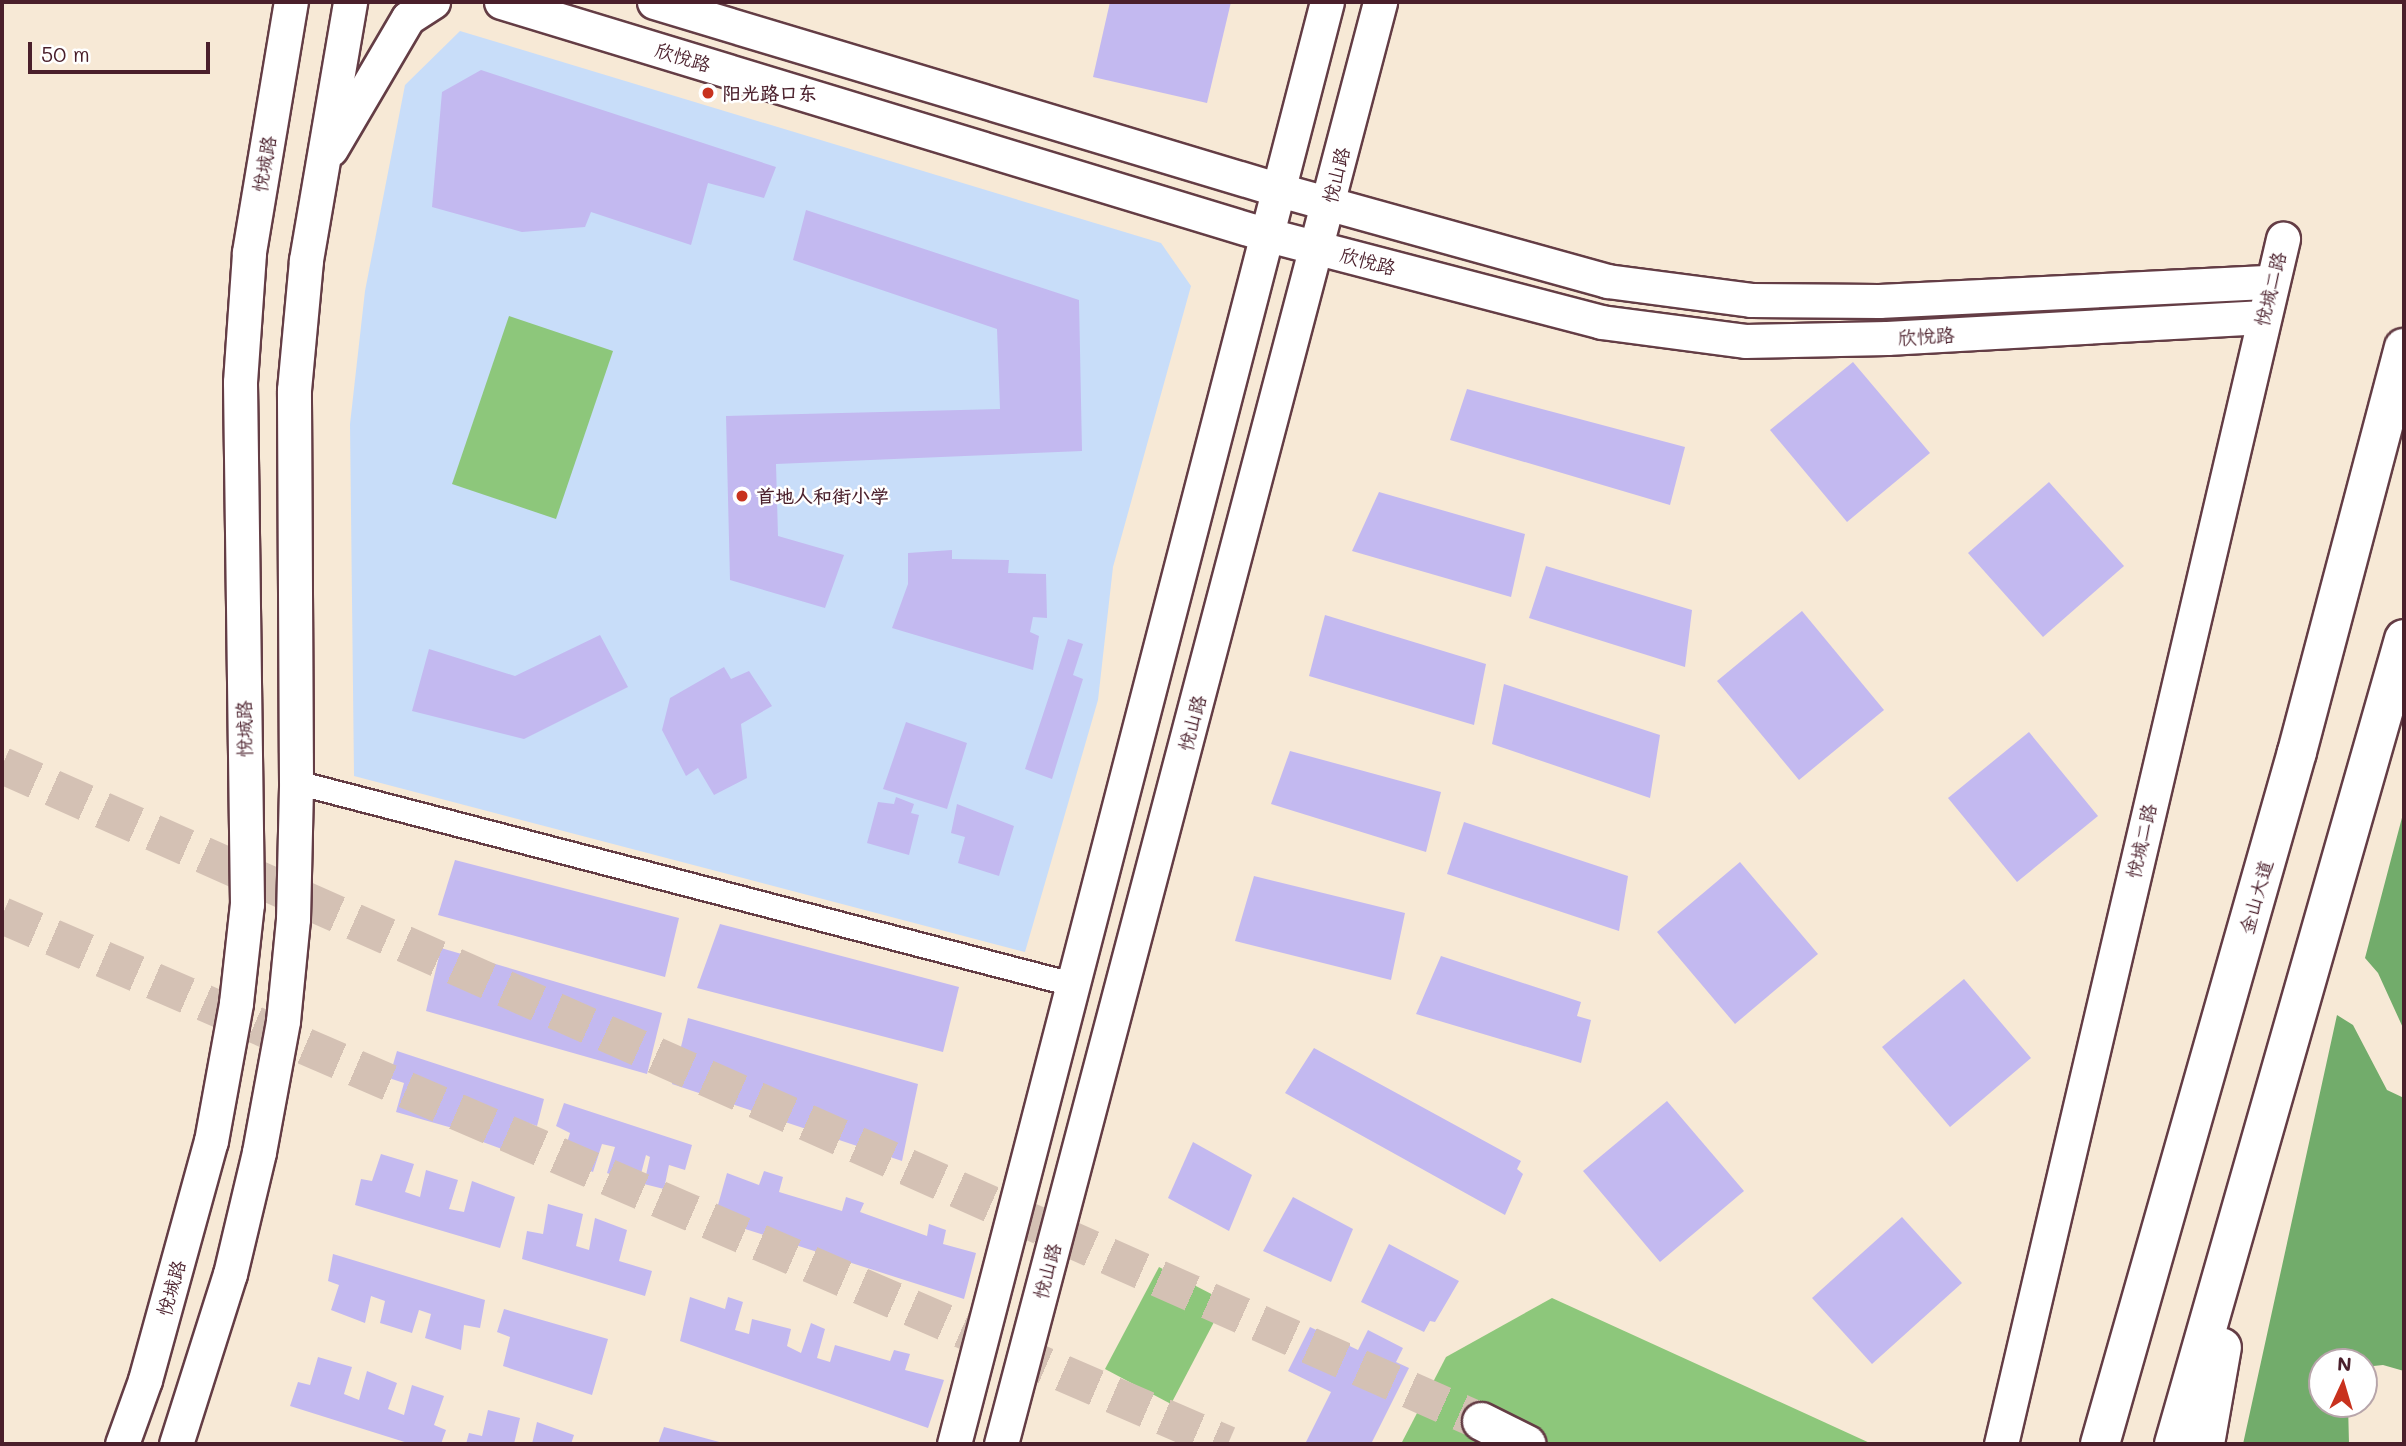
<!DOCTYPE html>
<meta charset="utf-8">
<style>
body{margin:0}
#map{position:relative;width:2406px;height:1446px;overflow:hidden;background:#f7e9d6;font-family:Mali,"LXGW WenKai TC",sans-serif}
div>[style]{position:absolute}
.built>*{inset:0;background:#c8ddf9}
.green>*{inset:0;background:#8dc77b}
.forest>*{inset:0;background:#72ac6b}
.building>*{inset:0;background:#c3b9f0}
.primary-tunnel>*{height:37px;margin-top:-18.5px;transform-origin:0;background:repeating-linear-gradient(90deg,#d4c1b4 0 37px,transparent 0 55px)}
.roads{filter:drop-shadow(2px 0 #643d45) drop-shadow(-2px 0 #643d45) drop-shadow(0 2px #643d45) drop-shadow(0 -2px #643d45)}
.street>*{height:23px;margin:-11.5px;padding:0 11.5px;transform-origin:11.5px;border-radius:11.5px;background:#fff}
.secondary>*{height:33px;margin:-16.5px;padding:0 16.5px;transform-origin:16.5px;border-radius:16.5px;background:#fff}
.primary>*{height:37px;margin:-18.5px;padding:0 18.5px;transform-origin:18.5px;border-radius:18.5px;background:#fff}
.highway>*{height:38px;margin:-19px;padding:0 19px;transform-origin:19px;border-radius:19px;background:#fff}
.dots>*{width:19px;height:19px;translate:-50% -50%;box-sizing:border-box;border:4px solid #fff;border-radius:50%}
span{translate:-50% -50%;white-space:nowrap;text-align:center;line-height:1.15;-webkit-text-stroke:5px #fff;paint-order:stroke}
.street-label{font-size:19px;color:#4a1f2b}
.poi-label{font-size:19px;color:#4a1f2b;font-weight:700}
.left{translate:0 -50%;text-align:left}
.frame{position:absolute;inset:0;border:4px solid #4a1f2b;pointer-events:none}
.north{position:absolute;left:2308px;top:1348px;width:70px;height:70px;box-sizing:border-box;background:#fff;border:2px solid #b7a5aa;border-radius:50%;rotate:4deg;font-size:19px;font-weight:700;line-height:28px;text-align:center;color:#4a1f2b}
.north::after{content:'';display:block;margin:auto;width:24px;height:32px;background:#c8321e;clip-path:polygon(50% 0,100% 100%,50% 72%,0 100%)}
.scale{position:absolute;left:28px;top:42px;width:182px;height:32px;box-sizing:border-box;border:4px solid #4a1f2b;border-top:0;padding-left:9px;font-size:21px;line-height:24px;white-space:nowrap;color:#4a1f2b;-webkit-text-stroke:5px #fff;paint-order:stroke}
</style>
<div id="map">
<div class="built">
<i style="clip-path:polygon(460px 31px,1161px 243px,1191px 286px,1113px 567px,1098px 700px,1025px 952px,354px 776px,350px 424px,365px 291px,405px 85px)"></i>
</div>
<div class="green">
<i style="clip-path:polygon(509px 316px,613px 351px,556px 519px,452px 484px)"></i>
<i style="clip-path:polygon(1159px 1267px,1225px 1301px,1171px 1404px,1105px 1369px)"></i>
<i style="clip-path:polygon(1552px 1298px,1872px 1444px,1401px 1444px,1446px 1357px)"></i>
</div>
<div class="forest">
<i style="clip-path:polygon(2404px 810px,2404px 1030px,2378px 973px,2365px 958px)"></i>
<i style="clip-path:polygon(2337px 1015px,2353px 1025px,2387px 1090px,2404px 1098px,2404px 1371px,2383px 1365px,2364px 1367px,2364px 1362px,2322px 1362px,2322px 1404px,2348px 1404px,2349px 1444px,2243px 1444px)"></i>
</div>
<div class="building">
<i style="clip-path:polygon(1110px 2px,1231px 2px,1207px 103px,1093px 77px)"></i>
<i style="clip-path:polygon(481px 70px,776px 167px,764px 198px,708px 183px,691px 245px,591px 212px,585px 227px,522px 232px,432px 207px,442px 92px)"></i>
<i style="clip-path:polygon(806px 210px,1079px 300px,1082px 451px,776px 464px,778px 536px,844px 555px,825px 608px,730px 580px,726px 416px,1000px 409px,997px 329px,793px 260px)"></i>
<i style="clip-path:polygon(1853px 362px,1930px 453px,1847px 522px,1770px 430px)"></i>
<i style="clip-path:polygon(1467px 389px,1685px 447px,1670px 505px,1450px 440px)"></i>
<i style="clip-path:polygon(2049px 482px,2124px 566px,2043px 637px,1968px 553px)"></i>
<i style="clip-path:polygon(1379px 492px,1525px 534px,1511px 597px,1352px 551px)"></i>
<i style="clip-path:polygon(952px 550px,952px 559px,1009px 560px,1008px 573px,1046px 574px,1047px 618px,1033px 617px,1030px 632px,1039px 636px,1033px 670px,892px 628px,908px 584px,908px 553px)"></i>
<i style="clip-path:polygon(1546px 566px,1692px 610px,1685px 667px,1529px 618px)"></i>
<i style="clip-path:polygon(1802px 611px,1884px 710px,1799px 780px,1717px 681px)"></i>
<i style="clip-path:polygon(1325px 615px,1486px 664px,1474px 725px,1309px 676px)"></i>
<i style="clip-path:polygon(600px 635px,628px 687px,524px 739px,412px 711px,429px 649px,515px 676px)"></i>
<i style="clip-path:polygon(1068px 639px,1083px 644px,1073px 675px,1083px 679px,1052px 779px,1025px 769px)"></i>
<i style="clip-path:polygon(724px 667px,731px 679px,749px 671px,772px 706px,741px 724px,747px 778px,714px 795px,698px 768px,686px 776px,662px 730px,670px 698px)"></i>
<i style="clip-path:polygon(1504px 684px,1660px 735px,1650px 798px,1492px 744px)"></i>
<i style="clip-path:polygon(906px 722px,967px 743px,947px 809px,883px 789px)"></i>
<i style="clip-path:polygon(2029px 732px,2098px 816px,2017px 882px,1948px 798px)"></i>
<i style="clip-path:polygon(1290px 751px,1441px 792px,1426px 852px,1271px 804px)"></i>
<i style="clip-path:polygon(896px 797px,914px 804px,911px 813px,919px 815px,909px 855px,867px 843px,878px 802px,894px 804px)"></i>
<i style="clip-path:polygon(957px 804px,1014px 826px,999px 876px,958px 863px,965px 837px,951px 833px)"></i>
<i style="clip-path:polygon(1464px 822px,1628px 876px,1619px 931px,1447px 874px)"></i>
<i style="clip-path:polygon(455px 860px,679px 918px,665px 977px,438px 915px)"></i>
<i style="clip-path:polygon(1740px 862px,1818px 954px,1735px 1024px,1657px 932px)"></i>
<i style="clip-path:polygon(1254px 876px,1405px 913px,1391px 980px,1235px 941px)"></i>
<i style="clip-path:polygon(720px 924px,959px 987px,943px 1052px,697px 988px)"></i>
<i style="clip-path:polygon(441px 948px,662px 1013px,647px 1074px,426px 1011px)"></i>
<i style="clip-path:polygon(1441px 956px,1581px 1002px,1577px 1016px,1591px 1020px,1581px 1063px,1416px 1014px)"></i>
<i style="clip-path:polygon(1964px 979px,2031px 1058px,1950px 1127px,1882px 1047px)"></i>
<i style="clip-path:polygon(688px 1018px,918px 1084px,902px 1161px,672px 1084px)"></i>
<i style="clip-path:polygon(1314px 1048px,1521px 1161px,1517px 1169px,1523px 1174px,1505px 1215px,1285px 1093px)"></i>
<i style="clip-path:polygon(397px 1051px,544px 1099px,537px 1126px,522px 1121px,513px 1153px,480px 1141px,491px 1111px,477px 1107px,470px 1133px,396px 1112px,404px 1083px,389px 1078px)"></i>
<i style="clip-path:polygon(1667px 1101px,1744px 1191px,1660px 1262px,1583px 1171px)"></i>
<i style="clip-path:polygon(564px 1103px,692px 1145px,685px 1170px,669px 1165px,664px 1189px,644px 1184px,650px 1157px,646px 1155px,638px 1185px,607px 1173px,615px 1147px,602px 1144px,593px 1172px,562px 1159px,570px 1133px,556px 1126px)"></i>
<i style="clip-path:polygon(1193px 1142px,1252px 1175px,1229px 1231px,1168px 1198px)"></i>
<i style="clip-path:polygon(381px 1154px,414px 1164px,405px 1192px,420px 1197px,426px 1170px,458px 1180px,449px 1209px,464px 1212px,472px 1181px,515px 1197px,500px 1248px,355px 1205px,361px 1179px,372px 1181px)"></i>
<i style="clip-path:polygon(764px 1171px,783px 1177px,779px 1192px,842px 1211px,846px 1197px,864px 1203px,860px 1212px,927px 1236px,929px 1224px,946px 1230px,943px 1244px,976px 1253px,964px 1299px,714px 1219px,727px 1173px,759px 1185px)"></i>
<i style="clip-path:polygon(1293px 1197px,1353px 1229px,1331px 1282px,1263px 1251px)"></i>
<i style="clip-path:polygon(548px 1204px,583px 1214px,576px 1246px,589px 1250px,595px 1218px,627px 1230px,619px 1261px,652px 1271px,645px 1296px,522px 1259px,527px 1231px,543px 1234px)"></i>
<i style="clip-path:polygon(1902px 1217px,1962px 1283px,1872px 1364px,1812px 1298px)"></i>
<i style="clip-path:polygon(1389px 1244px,1459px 1281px,1435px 1322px,1430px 1321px,1424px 1332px,1361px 1302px)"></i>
<i style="clip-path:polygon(333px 1254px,485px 1300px,480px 1328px,464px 1325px,461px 1350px,425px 1338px,431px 1314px,419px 1310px,412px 1333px,380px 1323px,385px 1301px,371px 1296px,365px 1323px,331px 1310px,339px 1285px,328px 1281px)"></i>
<i style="clip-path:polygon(690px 1297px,725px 1309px,728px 1297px,743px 1302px,735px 1330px,749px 1334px,752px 1319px,791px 1329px,787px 1346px,801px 1353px,811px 1323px,825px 1329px,817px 1358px,830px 1362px,835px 1345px,890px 1361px,894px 1350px,910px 1354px,905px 1370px,944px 1380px,928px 1428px,680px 1341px)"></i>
<i style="clip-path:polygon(504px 1309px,608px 1339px,592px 1395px,503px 1366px,510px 1337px,497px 1332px)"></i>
<i style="clip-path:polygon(1310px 1327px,1358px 1350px,1368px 1330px,1403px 1348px,1396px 1362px,1409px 1368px,1371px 1444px,1305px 1444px,1331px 1392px,1288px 1371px)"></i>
<i style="clip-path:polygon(318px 1357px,352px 1367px,344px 1394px,359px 1400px,367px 1371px,397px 1383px,388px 1409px,404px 1415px,412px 1385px,444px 1396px,434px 1425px,446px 1430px,441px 1444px,411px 1444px,290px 1406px,298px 1382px,310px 1385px)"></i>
<i style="clip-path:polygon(488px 1410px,520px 1418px,514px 1444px,466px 1444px,469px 1433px,482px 1436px)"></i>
<i style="clip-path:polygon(537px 1422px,574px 1435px,571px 1444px,532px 1444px)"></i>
<i style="clip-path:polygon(664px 1427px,723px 1443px,723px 1444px,658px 1444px)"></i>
</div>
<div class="primary-tunnel">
<i style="left:2px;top:765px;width:1618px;rotate:23.92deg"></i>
<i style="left:2px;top:915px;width:1335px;rotate:23.34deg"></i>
</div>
<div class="roads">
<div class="street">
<i style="left:296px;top:782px;width:802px;rotate:14.59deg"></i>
</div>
<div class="secondary">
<i style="left:501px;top:2px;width:797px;rotate:16.91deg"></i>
<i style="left:1264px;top:234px;width:348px;rotate:14.6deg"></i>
<i style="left:1601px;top:322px;width:145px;rotate:7.5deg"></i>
<i style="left:1745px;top:341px;width:142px;rotate:-1.2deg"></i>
<i style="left:1887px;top:338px;width:377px;rotate:-3.2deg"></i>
<i style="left:654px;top:2px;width:650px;rotate:16.73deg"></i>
<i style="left:1276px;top:189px;width:344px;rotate:15.5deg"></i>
<i style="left:1607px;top:281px;width:145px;rotate:7.5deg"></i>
<i style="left:1751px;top:300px;width:128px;rotate:0.4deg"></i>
<i style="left:1879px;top:301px;width:392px;rotate:-2.8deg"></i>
<i style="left:331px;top:149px;width:152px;rotate:-59.6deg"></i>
<i style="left:408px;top:18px;width:30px;rotate:-33deg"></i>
<i style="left:122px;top:1444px;width:68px;rotate:-70.2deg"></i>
<i style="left:145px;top:1380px;width:248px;rotate:-74.6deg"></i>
<i style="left:211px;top:1141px;width:140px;rotate:-79.7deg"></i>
<i style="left:236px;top:1003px;width:100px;rotate:-83.7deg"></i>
<i style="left:247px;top:904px;width:522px;rotate:-90.77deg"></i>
<i style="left:240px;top:382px;width:130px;rotate:-86deg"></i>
<i style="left:249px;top:252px;width:254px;rotate:-80.5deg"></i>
<i style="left:176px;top:1444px;width:178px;rotate:-72.4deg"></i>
<i style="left:230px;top:1274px;width:125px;rotate:-76.6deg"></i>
<i style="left:259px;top:1152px;width:133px;rotate:-79.6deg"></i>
<i style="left:283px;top:1021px;width:102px;rotate:-84.4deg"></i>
<i style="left:293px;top:919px;width:137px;rotate:-88.7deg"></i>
<i style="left:296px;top:782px;width:392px;rotate:-90.3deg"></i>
<i style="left:294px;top:390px;width:131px;rotate:-84.7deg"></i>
<i style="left:306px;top:260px;width:262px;rotate:-80.3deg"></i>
<i style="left:954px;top:1444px;width:1489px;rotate:-75.5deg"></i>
<i style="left:1001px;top:1444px;width:1491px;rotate:-75.27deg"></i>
<i style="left:2001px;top:1444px;width:1238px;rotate:-76.83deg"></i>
</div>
<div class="primary">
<i style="left:1481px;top:1421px;width:51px;rotate:26.6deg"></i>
</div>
<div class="highway">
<i style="left:2100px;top:1444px;width:719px;rotate:-74.11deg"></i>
<i style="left:2297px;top:752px;width:418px;rotate:-75.2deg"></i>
<i style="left:2174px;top:1444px;width:837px;rotate:-74.05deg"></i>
<i style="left:2205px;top:1444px;width:98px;rotate:-80.1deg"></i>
</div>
</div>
<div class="dots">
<i style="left:708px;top:93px;background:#c8321e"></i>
<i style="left:742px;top:496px;background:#c8321e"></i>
</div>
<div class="street-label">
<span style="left:683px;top:57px;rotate:17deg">欣悦路</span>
<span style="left:264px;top:164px;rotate:-80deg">悦城路</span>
<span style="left:1336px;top:175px;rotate:-76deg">悦山路</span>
<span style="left:1368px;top:261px;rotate:15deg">欣悦路</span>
<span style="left:2270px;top:289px;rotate:-76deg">悦城二路</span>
<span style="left:1926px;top:336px;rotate:-3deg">欣悦路</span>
<span style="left:1192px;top:723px;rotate:-75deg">悦山路</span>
<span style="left:244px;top:729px;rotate:-91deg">悦城路</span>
<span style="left:2141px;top:841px;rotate:-77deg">悦城二路</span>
<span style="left:2256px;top:897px;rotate:-74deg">金山大道</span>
<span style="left:1047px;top:1271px;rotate:-75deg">悦山路</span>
<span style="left:171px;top:1288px;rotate:-74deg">悦城路</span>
</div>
<div class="poi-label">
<span class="left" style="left:722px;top:93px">阳光路口东</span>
<span class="left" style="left:756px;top:496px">首地人和街小学</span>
</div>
<div class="frame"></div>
<div class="north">N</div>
<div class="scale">50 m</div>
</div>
